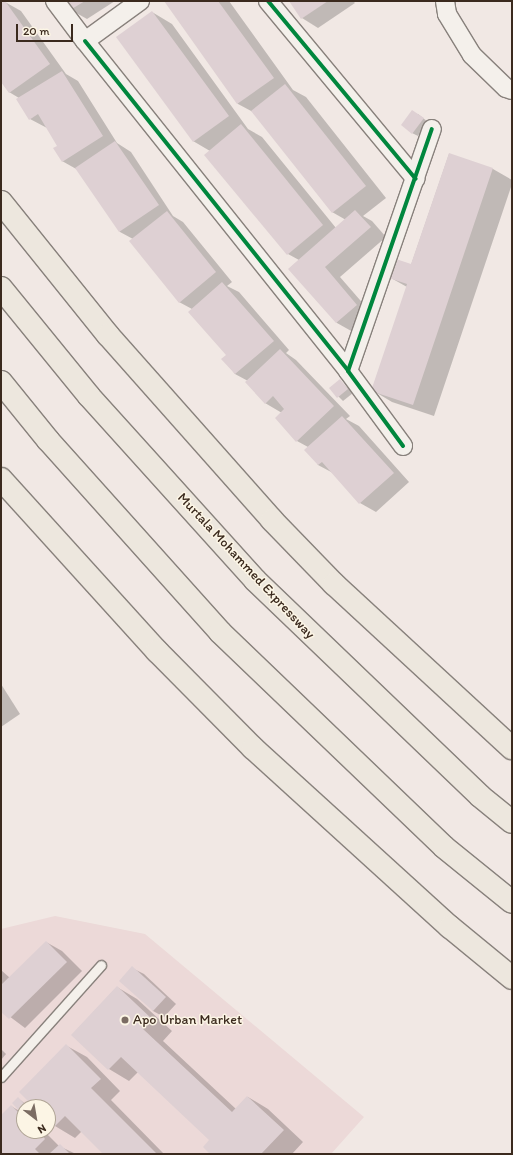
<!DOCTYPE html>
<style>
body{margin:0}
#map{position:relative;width:513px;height:1155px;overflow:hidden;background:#f1e8e4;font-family:Itim,sans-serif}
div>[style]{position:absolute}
.built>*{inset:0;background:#ecd9d8}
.shadow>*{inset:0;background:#0003}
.building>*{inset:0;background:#ded0d3}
.roads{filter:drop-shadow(1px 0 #88817c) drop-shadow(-1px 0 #88817c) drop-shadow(0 1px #88817c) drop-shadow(0 -1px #88817c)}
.service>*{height:9px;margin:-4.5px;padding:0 4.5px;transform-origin:4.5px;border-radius:4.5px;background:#f4f0eb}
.minor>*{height:18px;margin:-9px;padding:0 9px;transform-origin:9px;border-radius:9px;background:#f4f0eb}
.primary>*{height:22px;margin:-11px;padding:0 11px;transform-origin:11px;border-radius:11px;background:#ede7de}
.motorway>*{height:22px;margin:-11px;padding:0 11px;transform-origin:11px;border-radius:11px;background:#ede7de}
.cycleway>*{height:4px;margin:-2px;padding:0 2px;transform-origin:2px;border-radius:2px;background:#00873e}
.dots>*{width:11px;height:11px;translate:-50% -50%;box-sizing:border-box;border:2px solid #fcf5e5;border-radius:50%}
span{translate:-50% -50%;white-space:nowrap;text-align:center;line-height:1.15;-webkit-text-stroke:3px #fcf5e5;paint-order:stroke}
.street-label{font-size:14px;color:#3b2a1e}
.poi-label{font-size:14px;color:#3b2a1e}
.left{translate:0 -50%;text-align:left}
.frame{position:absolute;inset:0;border:2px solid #3b2a1e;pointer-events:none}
.north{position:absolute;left:16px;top:1099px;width:40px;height:40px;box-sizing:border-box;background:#fcf5e5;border:1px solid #afa495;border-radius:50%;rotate:149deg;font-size:11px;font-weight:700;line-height:16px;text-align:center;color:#3b2a1e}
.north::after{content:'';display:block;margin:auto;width:14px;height:18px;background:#7b6c63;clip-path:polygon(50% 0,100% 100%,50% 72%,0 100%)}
.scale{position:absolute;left:16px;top:24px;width:57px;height:18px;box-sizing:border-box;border:2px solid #3b2a1e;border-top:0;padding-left:5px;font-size:12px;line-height:14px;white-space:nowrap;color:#3b2a1e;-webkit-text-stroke:3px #fcf5e5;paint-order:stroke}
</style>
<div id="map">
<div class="built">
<i style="clip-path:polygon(evenodd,55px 916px,145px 934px,364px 1117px,331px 1154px,1px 1154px,1px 929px,55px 916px,24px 1107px,48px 1107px,48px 1131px,24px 1131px,24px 1107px)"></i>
</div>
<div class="shadow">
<i style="clip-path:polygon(65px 1px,115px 1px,87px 19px,71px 10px)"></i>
<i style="clip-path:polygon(165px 1px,229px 1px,293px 90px,306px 97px,386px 198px,363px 216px,372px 221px,386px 237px,340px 277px,373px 315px,353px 332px,337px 323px,289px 269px,299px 260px,288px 254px,210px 151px,193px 141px,152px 12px,172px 24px,248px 129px,262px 137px,336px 228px,346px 220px,332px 212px,253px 112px,238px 104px)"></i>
<i style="clip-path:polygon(290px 1px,353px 1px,355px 3px,318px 28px,302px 18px)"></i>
<i style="clip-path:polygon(5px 2px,21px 11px,66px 74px,78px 81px,117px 143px,131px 152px,173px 216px,183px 222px,232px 282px,227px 286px,239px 292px,289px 350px,286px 353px,296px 360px,350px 416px,346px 419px,359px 426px,409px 482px,376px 512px,360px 503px,333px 473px,318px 465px,308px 447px,297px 441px,282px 413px,265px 403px,248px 381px,235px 374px,223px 359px,227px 355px,192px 309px,179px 302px,133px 239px,120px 232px,78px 170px,62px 161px,59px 146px,47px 128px,30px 119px,19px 98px,9px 92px,1px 81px,1px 4px)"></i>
<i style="clip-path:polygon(418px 114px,428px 122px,418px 136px,412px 133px)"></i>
<i style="clip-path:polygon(449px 154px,493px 169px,512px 180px,512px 184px,434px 416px,392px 402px,372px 390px,407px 287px,391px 278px,411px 265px)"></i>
<i style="clip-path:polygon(340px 381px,353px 393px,343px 401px,330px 388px)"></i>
<i style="clip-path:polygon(1px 684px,20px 714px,1px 727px)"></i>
<i style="clip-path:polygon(46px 942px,62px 951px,82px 971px,25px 1028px,1px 1010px,1px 970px,10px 978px)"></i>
<i style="clip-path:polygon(132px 968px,144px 974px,176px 1004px,164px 1017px,153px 1011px)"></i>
<i style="clip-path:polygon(117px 987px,137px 999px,172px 1031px,163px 1041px,236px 1109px,248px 1097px,268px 1109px,303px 1142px,292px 1154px,212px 1154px,211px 1140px,138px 1072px,129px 1081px,109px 1069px,72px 1035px)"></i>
<i style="clip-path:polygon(67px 1046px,87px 1057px,120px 1091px,111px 1100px,164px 1154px,105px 1154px,82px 1131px,75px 1138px,55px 1126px,48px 1120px,48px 1107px,35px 1107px)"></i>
<i style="clip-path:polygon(1px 1049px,6px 1054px,1px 1060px)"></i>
<i style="clip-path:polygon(18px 1098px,29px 1107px,24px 1107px,24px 1131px,48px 1131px,46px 1133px,59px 1146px,76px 1154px,1px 1154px,1px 1116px,11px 1106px,21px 1112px)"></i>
</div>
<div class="building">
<i style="clip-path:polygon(5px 1px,50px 64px,9px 93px,1px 82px,1px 3px)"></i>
<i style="clip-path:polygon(64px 1px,85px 1px,70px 10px)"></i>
<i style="clip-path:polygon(164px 1px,218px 1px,274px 78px,237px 104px)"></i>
<i style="clip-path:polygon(289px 1px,328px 1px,301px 19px)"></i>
<i style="clip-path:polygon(152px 11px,229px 116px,193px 142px,116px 37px)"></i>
<i style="clip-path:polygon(62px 71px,103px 136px,62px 162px,53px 148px,57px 146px,38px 114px,29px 120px,16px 99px)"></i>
<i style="clip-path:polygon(285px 84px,366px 186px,332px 213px,251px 111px)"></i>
<i style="clip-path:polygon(412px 110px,424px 118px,412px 134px,401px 125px)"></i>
<i style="clip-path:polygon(241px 124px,323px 225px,287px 255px,204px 155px)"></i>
<i style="clip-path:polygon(115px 141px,159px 205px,119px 232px,75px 168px)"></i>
<i style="clip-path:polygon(449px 153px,493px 168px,413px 405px,371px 391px,407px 284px,389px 278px,396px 259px,411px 264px)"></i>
<i style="clip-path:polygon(355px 210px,371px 227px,325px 267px,357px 305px,336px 323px,288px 269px)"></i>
<i style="clip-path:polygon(167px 211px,216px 272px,179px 303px,129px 241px)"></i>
<i style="clip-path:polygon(222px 282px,274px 341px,235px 374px,221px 359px,226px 355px,188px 312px)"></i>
<i style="clip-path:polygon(280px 349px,334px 406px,296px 442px,275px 418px,284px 409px,273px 396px,265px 404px,245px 382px)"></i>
<i style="clip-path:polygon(340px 379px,348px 389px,337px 398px,329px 388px)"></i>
<i style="clip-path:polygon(342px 416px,394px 473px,359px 504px,322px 462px,318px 465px,304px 450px)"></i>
<i style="clip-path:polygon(46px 941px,67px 962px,9px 1019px,1px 1012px,1px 985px)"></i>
<i style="clip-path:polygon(132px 966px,166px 997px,153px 1011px,119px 981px)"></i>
<i style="clip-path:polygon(117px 986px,152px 1019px,143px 1029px,232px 1112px,247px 1096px,284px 1130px,261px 1154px,210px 1154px,203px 1147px,209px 1140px,121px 1057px,108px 1070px,71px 1035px)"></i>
<i style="clip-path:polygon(66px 1044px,101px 1079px,91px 1088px,157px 1154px,103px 1154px,65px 1116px,54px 1127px,48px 1121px,48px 1107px,34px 1107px,19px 1092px)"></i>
<i style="clip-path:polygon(18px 1097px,27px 1107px,24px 1107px,24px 1116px,12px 1103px)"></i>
<i style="clip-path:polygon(11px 1105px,24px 1118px,24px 1131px,39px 1131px,45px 1139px,35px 1149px,40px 1154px,1px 1154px,1px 1115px)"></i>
<i style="clip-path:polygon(60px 1144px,70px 1154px,49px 1154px)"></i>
</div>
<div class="roads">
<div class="service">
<i style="left:1px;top:1077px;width:150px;rotate:-48.2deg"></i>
</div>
<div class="minor">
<i style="left:55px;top:1px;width:50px;rotate:53.1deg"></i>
<i style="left:85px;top:41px;width:68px;rotate:-36deg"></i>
<i style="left:268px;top:1px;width:231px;rotate:50.3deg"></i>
<i style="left:445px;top:1px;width:13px;rotate:81deg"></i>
<i style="left:447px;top:14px;width:48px;rotate:58.6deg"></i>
<i style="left:472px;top:55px;width:47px;rotate:44.1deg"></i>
<i style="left:506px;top:88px;width:6px;rotate:18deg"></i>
<i style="left:85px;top:41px;width:422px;rotate:51.4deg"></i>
<i style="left:348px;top:371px;width:93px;rotate:53.7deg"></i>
<i style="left:348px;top:371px;width:256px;rotate:-70.9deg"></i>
</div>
<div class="primary">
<i style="left:1px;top:202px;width:171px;rotate:51.2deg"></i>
<i style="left:108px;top:335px;width:247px;rotate:48.4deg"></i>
<i style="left:272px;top:520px;width:89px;rotate:45.9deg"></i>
<i style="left:334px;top:584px;width:242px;rotate:42.7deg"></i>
<i style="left:1px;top:479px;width:232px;rotate:47.8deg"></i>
<i style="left:157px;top:651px;width:136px;rotate:45.3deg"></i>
<i style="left:253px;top:748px;width:266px;rotate:42.3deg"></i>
<i style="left:450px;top:927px;width:80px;rotate:39.4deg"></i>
</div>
<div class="motorway">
<i style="left:1px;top:288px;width:139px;rotate:50.8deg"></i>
<i style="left:89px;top:396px;width:248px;rotate:47.9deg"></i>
<i style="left:255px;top:580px;width:312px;rotate:43.8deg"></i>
<i style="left:480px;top:796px;width:41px;rotate:39.1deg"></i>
<i style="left:1px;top:382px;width:75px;rotate:51deg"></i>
<i style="left:48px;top:440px;width:258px;rotate:48.1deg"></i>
<i style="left:220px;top:632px;width:310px;rotate:43.8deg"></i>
<i style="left:444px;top:847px;width:87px;rotate:39deg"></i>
</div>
</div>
<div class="cycleway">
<i style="left:268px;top:1px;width:231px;rotate:50.3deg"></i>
<i style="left:85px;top:41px;width:422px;rotate:51.4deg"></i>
<i style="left:348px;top:371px;width:93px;rotate:53.7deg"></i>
<i style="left:348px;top:371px;width:256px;rotate:-70.9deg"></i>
</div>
<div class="dots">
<i style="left:125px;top:1020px;background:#7b6c63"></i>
</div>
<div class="street-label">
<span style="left:246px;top:566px;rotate:47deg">Murtala Mohammed Expressway</span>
</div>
<div class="poi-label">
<span class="left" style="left:133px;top:1020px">Apo Urban Market</span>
</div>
<div class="frame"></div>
<div class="north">N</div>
<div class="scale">20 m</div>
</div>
